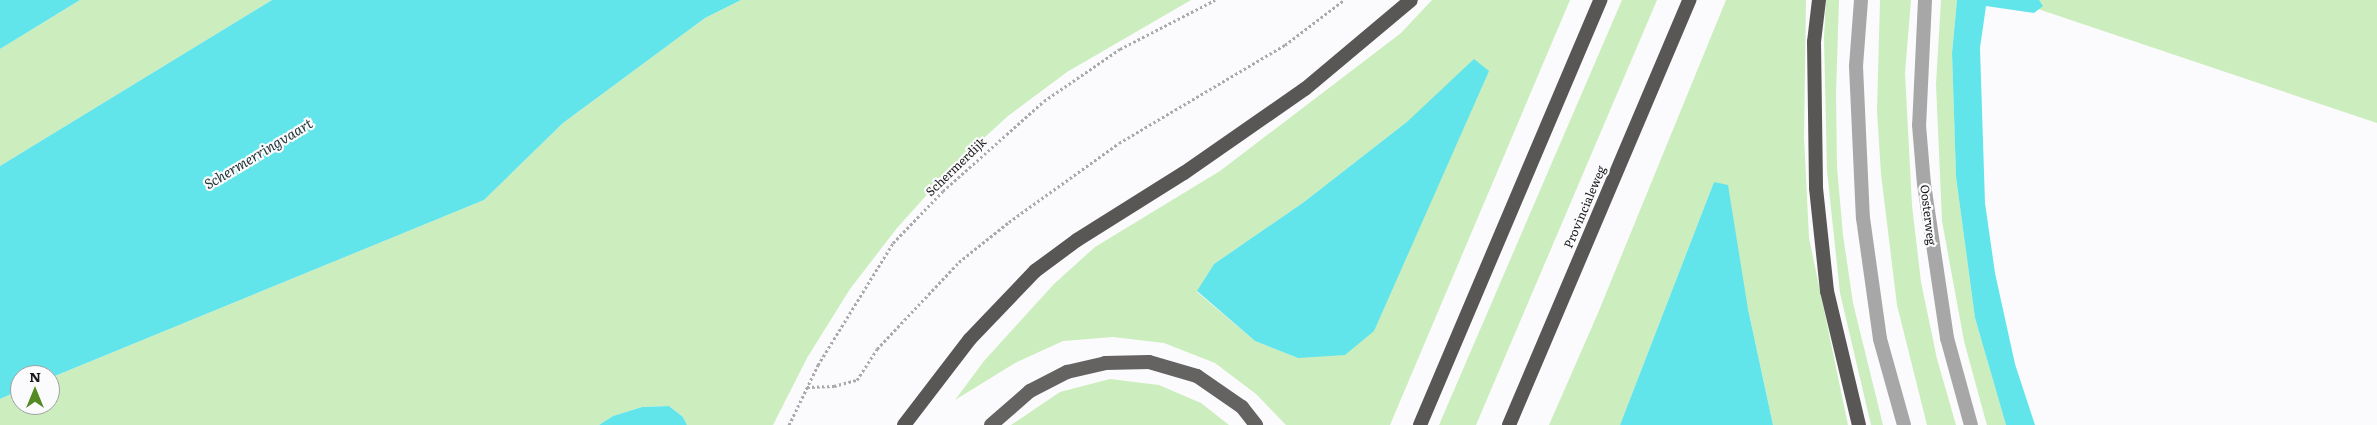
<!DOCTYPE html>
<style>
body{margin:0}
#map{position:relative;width:2377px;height:425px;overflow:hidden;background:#fbfbfd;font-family:Literata,serif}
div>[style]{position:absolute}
.green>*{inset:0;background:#ccedbd}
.water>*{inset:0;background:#61e5eb}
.path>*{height:3px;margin-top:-1.5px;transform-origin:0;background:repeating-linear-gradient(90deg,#aaaaac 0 2.5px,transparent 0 5px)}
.service>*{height:14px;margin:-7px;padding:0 7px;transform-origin:7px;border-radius:7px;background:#a8a7a7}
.minor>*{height:14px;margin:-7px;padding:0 7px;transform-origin:7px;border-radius:7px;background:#a8a7a7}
.primary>*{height:14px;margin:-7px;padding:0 7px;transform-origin:7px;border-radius:7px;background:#646362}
.trunk>*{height:14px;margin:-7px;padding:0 7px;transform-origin:7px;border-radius:7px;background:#585756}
span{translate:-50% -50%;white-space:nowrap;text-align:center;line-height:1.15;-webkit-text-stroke:4.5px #fbfbfd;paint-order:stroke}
.street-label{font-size:12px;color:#1a1a1a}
.water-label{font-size:14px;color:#213839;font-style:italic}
.north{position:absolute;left:10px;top:365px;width:50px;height:50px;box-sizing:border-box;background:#fbfbfd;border:1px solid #a1a1a2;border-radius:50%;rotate:0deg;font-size:14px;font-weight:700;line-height:20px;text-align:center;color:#1a1a1a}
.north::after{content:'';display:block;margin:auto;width:18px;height:22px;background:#548a23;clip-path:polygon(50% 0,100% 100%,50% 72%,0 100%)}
</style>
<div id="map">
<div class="green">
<i style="clip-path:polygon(80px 0,272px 0,0 166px,0 49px)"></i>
<i style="clip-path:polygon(741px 0,1191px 0,1067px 72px,1008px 116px,950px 169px,897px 228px,850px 289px,807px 358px,773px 425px,687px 425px,683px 417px,669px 406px,642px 407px,613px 416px,599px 425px,0 425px,0 399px,20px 390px,20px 405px,50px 405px,50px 378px,484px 200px,563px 123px,705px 18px)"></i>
<i style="clip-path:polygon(evenodd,1432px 0,1570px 0,1390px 425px,1286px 425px,1256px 394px,1215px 363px,1164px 343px,1113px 337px,1063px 341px,1015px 363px,955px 400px,984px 361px,1054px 284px,1095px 247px,1220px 171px,1401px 33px,1432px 0,1408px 121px,1298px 358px,1255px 341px,1197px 292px,1214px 264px,1304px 202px,1408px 121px)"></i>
<i style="clip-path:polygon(1622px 0,1657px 0,1476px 425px,1439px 425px)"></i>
<i style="clip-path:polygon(1726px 0,1806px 0,1804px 137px,1809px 238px,1848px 425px,1773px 425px,1748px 309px,1714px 182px,1620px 425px,1549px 425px,1598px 313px)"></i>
<i style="clip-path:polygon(1826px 0,1839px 0,1836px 94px,1837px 167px,1843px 235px,1853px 303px,1883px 425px,1871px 425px,1840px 293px,1827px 171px,1824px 37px)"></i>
<i style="clip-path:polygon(1880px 0,1911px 0,1905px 73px,1912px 205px,1921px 282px,1937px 359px,1956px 425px,1927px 425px,1897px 305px,1881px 174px,1877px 111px)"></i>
<i style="clip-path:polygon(1941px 0,1957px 0,1952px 53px,1956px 177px,1975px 318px,2006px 425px,1987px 425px,1986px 422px,1964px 341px,1942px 221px,1936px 84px)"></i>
<i style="clip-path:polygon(2010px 0,2377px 0,2377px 123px,2041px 10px)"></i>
<i style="clip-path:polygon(1110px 379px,1159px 385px,1201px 403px,1229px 425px,1011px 425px,1060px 392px)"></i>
</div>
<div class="water">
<i style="clip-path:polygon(0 0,80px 0,0 49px)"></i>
<i style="clip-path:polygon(272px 0,741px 0,705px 18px,563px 123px,484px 200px,50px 378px,50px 375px,20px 375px,20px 390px,0 399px,0 166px)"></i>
<i style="clip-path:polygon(1957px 0,2039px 0,2043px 6px,2034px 13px,1986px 6px,1980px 48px,1985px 203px,1995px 273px,2015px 364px,2035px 425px,2006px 425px,1975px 318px,1956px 177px,1952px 53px)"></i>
<i style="clip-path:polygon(1474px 59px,1489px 71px,1374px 331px,1345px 355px,1298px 358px,1255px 341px,1197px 291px,1214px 264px,1304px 202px,1408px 121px)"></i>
<i style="clip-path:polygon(1714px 182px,1728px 185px,1748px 309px,1773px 425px,1620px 425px)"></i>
<i style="clip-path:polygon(669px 406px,683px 417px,687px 425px,599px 425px,613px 416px,642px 407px)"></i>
</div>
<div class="path">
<i style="left:807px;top:387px;width:27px;rotate:-2deg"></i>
<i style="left:834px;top:386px;width:24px;rotate:-15deg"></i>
<i style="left:857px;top:380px;width:37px;rotate:-57deg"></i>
<i style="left:877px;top:349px;width:120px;rotate:-46.7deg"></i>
<i style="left:959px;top:262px;width:64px;rotate:-38.7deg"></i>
<i style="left:1009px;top:222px;width:135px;rotate:-35.7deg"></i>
<i style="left:1119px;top:143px;width:193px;rotate:-30.6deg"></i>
<i style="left:1285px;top:45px;width:74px;rotate:-37.3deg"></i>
<i style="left:789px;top:425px;width:67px;rotate:-64.2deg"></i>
<i style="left:818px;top:365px;width:143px;rotate:-58.4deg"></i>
<i style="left:893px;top:243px;width:72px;rotate:-46.1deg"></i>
<i style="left:943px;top:191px;width:135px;rotate:-41.7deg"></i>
<i style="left:1044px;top:101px;width:92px;rotate:-34.4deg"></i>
<i style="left:1120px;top:49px;width:107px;rotate:-27.3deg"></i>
</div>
<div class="service">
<i style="left:1861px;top:0;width:66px;rotate:94.3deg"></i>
<i style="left:1856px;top:66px;width:152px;rotate:87.4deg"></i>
<i style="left:1863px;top:218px;width:122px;rotate:82deg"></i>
<i style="left:1880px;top:339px;width:89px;rotate:74.4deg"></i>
</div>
<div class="minor">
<i style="left:1925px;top:0;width:125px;rotate:92.7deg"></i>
<i style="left:1919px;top:125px;width:59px;rotate:85.2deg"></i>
<i style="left:1924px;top:184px;width:156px;rotate:81.5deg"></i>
<i style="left:1947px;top:338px;width:90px;rotate:74.6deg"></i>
</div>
<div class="primary">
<i style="left:991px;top:425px;width:52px;rotate:-41.1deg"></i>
<i style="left:1030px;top:391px;width:42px;rotate:-27.2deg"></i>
<i style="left:1067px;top:372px;width:39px;rotate:-13deg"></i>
<i style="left:1105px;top:363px;width:44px;rotate:-1.3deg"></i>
<i style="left:1149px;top:362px;width:50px;rotate:16.3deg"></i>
<i style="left:1197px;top:376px;width:55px;rotate:34.6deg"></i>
<i style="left:1242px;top:407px;width:23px;rotate:52deg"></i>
</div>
<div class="trunk">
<i style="left:1819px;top:0;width:42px;rotate:96.8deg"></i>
<i style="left:1814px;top:42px;width:146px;rotate:89.2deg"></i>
<i style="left:1816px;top:188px;width:104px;rotate:83.9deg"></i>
<i style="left:1827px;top:291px;width:138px;rotate:76.6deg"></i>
<i style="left:904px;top:425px;width:108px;rotate:-52.5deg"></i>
<i style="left:970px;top:339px;width:94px;rotate:-46.3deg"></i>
<i style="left:1035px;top:271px;width:52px;rotate:-36.4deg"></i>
<i style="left:1077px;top:240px;width:126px;rotate:-32.1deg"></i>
<i style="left:1184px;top:173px;width:147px;rotate:-34.8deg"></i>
<i style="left:1305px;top:89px;width:138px;rotate:-40deg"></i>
<i style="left:1420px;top:425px;width:462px;rotate:-67deg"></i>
<i style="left:1509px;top:425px;width:462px;rotate:-67deg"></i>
</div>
<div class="street-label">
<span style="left:956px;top:167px;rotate:-44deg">Schermerdijk</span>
<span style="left:1585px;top:207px;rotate:-67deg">Provincialeweg</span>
<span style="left:1928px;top:215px;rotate:83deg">Oosterweg</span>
</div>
<div class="water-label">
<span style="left:258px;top:153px;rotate:-31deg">Schermerringvaart</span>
</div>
<div class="north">N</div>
</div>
